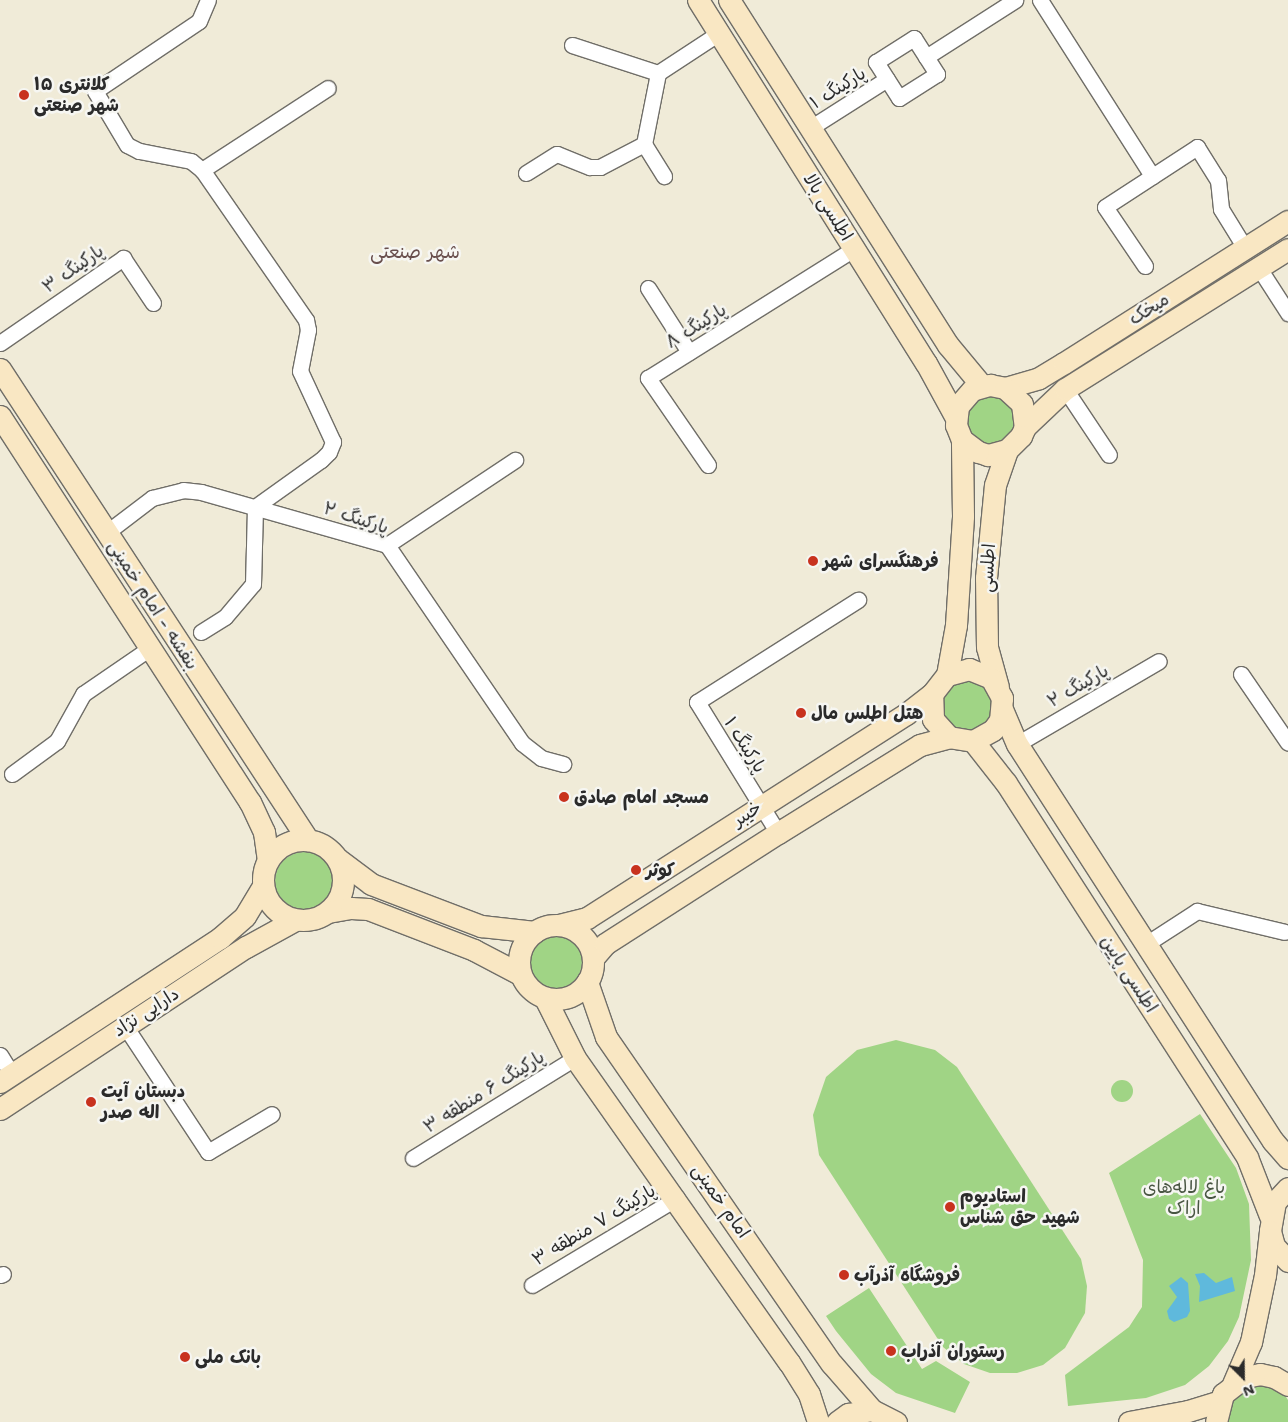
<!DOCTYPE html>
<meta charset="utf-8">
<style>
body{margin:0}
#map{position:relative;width:1288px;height:1422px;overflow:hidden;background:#f0ebd8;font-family:"Shantell Sans","Playpen Sans Arabic",sans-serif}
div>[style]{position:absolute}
.green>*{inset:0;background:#a0d485}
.round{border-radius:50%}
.water>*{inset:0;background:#5fb9dc}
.roads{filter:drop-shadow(1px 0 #706e68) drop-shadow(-1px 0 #706e68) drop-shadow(0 1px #706e68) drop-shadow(0 -1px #706e68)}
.street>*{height:15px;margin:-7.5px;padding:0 7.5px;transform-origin:7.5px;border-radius:7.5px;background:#fff}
.secondary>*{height:21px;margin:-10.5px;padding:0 10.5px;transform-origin:10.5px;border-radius:10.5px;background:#f9e7c3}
.secondary>.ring{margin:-10.5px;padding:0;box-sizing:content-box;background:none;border:21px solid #f9e7c3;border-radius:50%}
.dots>*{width:14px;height:14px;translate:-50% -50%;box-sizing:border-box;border:2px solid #f6f6f2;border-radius:50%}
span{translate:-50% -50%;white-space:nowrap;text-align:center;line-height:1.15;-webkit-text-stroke:5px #f6f6f2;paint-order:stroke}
.poi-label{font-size:18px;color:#2b2b2b;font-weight:700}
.left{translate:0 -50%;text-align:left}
.street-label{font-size:18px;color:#2b2b2b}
.park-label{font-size:18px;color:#485542}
.neighbourhood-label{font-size:19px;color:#694f4d}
.north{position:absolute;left:1218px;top:1352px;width:50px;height:50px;-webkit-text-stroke:4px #f6f6f2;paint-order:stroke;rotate:157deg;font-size:14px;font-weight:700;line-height:20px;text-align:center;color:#2b2b2b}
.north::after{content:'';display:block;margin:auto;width:18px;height:22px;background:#2b2b2b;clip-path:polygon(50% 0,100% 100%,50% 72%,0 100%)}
</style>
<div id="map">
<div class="green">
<i class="round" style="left:965px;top:395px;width:50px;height:50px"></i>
<i class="round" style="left:940px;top:680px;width:52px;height:52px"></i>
<i class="round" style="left:275px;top:852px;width:58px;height:58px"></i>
<i class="round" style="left:528px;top:935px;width:54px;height:54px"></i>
<i style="clip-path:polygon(896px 1040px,935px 1050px,957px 1067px,1081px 1259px,1087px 1286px,1085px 1313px,1065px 1348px,1043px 1365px,1017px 1373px,990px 1373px,964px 1364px,943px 1347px,819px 1155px,813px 1115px,826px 1077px,857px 1050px)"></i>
<i class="round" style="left:1111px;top:1080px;width:22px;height:22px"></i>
<i style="clip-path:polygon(1200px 1114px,1236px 1168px,1249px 1204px,1251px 1260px,1239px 1317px,1228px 1341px,1209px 1366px,1185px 1385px,1146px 1398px,1068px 1406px,1065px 1375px,1129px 1327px,1142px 1307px,1143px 1260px,1109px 1173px)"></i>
<i style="clip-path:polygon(869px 1288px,922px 1369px,936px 1361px,970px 1382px,955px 1413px,896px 1393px,871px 1374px,836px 1331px,826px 1316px)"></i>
<i style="clip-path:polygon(1251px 1384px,1269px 1385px,1284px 1394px,1288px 1400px,1288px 1422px,1225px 1422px,1230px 1399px)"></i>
</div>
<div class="water">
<i style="clip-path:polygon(1204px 1273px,1216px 1283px,1232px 1277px,1235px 1291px,1199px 1302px,1200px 1286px,1195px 1274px)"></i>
<i style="clip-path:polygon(1181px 1277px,1188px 1283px,1190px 1311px,1187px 1317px,1174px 1322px,1169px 1319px,1167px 1311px,1177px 1297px,1169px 1286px)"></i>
</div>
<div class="roads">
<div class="street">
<i style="left:1040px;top:0;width:209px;rotate:57.5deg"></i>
<i style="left:914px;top:38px;width:43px;rotate:57.4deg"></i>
<i style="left:937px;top:74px;width:45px;rotate:147.7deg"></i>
<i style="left:899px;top:98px;width:43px;rotate:-122.6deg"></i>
<i style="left:876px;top:62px;width:45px;rotate:-32.3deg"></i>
<i style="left:572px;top:45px;width:90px;rotate:18deg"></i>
<i style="left:926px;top:57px;width:106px;rotate:-32.6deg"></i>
<i style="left:810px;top:128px;width:91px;rotate:-32.5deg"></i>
<i style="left:644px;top:144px;width:38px;rotate:58deg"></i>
<i style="left:202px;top:170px;width:150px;rotate:-33.1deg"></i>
<i style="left:526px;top:173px;width:36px;rotate:-32deg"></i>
<i style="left:557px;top:154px;width:35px;rotate:22deg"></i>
<i style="left:590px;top:167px;width:10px"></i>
<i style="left:600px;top:167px;width:50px;rotate:-27.6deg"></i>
<i style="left:644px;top:144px;width:72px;rotate:-78.8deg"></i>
<i style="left:658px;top:73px;width:73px;rotate:-33.3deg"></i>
<i style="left:1145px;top:266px;width:71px;rotate:-124.1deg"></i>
<i style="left:1105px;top:207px;width:110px;rotate:-33.1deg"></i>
<i style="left:1197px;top:147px;width:39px;rotate:58deg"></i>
<i style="left:1218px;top:180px;width:29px;rotate:84deg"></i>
<i style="left:1221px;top:209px;width:46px;rotate:58.4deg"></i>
<i style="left:1259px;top:268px;width:54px;rotate:57.2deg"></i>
<i style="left:648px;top:288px;width:76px;rotate:57.4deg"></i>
<i style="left:0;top:343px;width:150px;rotate:-34.6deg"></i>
<i style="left:123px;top:258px;width:54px;rotate:56.3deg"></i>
<i style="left:1065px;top:389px;width:79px;rotate:56.3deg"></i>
<i style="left:708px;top:465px;width:106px;rotate:-124.6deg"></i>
<i style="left:648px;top:378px;width:243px;rotate:-32.1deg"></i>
<i style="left:106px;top:533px;width:58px;rotate:-37.3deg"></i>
<i style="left:152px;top:498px;width:32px;rotate:-14deg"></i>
<i style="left:183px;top:490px;width:18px;rotate:6deg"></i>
<i style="left:201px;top:492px;width:193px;rotate:15.9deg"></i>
<i style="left:387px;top:545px;width:240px;rotate:55.7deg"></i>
<i style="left:522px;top:743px;width:24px;rotate:38deg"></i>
<i style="left:541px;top:758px;width:23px;rotate:15deg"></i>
<i style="left:387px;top:545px;width:154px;rotate:-33.6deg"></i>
<i style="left:201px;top:632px;width:28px;rotate:-32deg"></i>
<i style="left:225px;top:617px;width:43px;rotate:-49.7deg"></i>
<i style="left:253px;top:584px;width:77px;rotate:-88.5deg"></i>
<i style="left:255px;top:507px;width:81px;rotate:-35.5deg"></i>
<i style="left:321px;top:460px;width:11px;rotate:-45deg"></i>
<i style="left:329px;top:452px;width:11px;rotate:-68deg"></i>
<i style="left:333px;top:442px;width:78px;rotate:-114.9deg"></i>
<i style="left:300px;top:371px;width:42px;rotate:-79deg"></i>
<i style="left:308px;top:330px;width:10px;rotate:-101deg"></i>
<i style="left:306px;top:320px;width:183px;rotate:-124.7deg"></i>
<i style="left:202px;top:170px;width:14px;rotate:-141deg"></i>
<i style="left:191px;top:161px;width:53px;rotate:-169.1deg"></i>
<i style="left:139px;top:151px;width:13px;rotate:-153deg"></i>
<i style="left:127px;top:145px;width:63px;rotate:-120.7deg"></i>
<i style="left:95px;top:91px;width:125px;rotate:-33.9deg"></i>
<i style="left:199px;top:21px;width:23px;rotate:-67deg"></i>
<i style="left:1241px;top:674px;width:83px;rotate:55.7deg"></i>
<i style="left:1017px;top:744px;width:164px;rotate:-30.3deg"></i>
<i style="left:12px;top:774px;width:56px;rotate:-36.3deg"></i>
<i style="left:57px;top:741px;width:54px;rotate:-61deg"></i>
<i style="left:83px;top:694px;width:81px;rotate:-34.5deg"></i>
<i style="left:778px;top:833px;width:154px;rotate:-121.7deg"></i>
<i style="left:697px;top:702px;width:191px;rotate:-32.4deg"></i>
<i style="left:1146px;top:944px;width:61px;rotate:-32.9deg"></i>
<i style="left:1197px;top:911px;width:90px;rotate:13.4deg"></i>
<i style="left:125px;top:1026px;width:151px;rotate:56.6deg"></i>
<i style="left:208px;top:1152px;width:74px;rotate:-30.7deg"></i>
<i style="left:0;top:1055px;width:22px;rotate:58deg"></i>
<i style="left:413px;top:1158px;width:190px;rotate:-31.7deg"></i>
<i style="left:0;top:1275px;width:3px;rotate:-18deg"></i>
<i style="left:532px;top:1285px;width:169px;rotate:-31deg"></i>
</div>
<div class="secondary">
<i style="left:698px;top:0;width:429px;rotate:57.9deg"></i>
<i style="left:926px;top:363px;width:60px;rotate:61.3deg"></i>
<i style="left:729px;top:0;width:409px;rotate:57.6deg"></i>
<i style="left:948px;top:345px;width:53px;rotate:50.3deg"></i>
<i style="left:0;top:369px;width:563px;rotate:56.82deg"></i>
<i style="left:1005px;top:388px;width:35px;rotate:-16deg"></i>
<i style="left:1039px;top:378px;width:29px;rotate:-31deg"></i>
<i style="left:1064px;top:363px;width:265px;rotate:-32.4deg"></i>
<i style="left:0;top:416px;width:460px;rotate:57.1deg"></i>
<i style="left:250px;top:802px;width:33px;rotate:65deg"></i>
<i style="left:264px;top:832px;width:28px;rotate:82deg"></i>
<i style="left:1025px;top:427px;width:55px;rotate:-43.5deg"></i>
<i style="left:1065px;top:389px;width:263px;rotate:-32.1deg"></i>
<i style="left:947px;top:675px;width:51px;rotate:-79.8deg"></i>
<i style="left:956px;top:625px;width:109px;rotate:-86.3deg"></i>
<i style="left:963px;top:516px;width:76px;rotate:-90.8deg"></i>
<i style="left:962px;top:440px;width:16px;rotate:-112deg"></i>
<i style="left:956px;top:425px;width:19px;rotate:-84deg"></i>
<i style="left:958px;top:406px;width:21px;rotate:-49deg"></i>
<i style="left:972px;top:390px;width:19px;rotate:-16deg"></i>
<i style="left:990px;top:385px;width:15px;rotate:11deg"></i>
<i style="left:1005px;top:388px;width:23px;rotate:43deg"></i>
<i style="left:1022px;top:404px;width:23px;rotate:83deg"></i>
<i style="left:1025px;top:427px;width:10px;rotate:114deg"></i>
<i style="left:1021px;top:436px;width:20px;rotate:135deg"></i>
<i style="left:1007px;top:450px;width:20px;rotate:165deg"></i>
<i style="left:988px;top:455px;width:10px;rotate:-163deg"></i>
<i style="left:978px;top:452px;width:20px;rotate:-143deg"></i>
<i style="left:998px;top:687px;width:41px;rotate:-105.4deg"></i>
<i style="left:987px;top:647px;width:69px;rotate:-90.8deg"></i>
<i style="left:986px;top:578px;width:93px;rotate:-84.5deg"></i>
<i style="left:995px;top:485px;width:37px;rotate:-71deg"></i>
<i style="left:1002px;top:709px;width:38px;rotate:67deg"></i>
<i style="left:1017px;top:744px;width:472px;rotate:57.2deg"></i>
<i style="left:1273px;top:1141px;width:23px;rotate:49deg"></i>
<i style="left:973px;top:741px;width:53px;rotate:51.8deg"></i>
<i style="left:1006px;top:783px;width:445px;rotate:57.2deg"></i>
<i style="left:1247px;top:1157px;width:63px;rotate:68.7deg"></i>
<i class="ring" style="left:263px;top:840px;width:59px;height:59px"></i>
<i style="left:338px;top:859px;width:41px;rotate:37.1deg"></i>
<i style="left:371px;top:884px;width:118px;rotate:20.9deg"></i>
<i style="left:481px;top:926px;width:54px;rotate:6.3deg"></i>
<i style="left:328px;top:912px;width:23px;rotate:-10deg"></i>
<i style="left:351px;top:908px;width:17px;rotate:3deg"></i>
<i style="left:368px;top:909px;width:114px;rotate:21.1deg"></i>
<i style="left:474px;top:950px;width:52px;rotate:27.6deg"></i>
<i style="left:559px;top:925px;width:29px;rotate:-14deg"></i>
<i style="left:587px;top:918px;width:379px;rotate:-32.6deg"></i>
<i style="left:906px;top:714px;width:33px;rotate:-38deg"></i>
<i style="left:932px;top:694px;width:24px;rotate:-52deg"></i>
<i style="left:947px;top:675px;width:23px;rotate:-15deg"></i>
<i style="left:969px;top:669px;width:24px;rotate:22deg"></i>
<i style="left:991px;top:678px;width:23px;rotate:61deg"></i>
<i style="left:1002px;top:698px;width:22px;rotate:95deg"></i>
<i style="left:1000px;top:720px;width:12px;rotate:125deg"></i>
<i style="left:993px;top:730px;width:23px;rotate:151deg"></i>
<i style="left:973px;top:741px;width:24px;rotate:-171deg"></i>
<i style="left:949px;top:737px;width:24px;rotate:-132deg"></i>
<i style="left:933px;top:719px;width:25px;rotate:-92deg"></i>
<i class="ring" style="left:519px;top:925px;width:53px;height:53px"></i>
<i style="left:593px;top:958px;width:18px;rotate:-49deg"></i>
<i style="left:605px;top:944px;width:206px;rotate:-32.7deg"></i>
<i style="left:778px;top:833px;width:167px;rotate:-31.8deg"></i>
<i style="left:920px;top:745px;width:30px;rotate:-15deg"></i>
<i style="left:587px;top:982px;width:58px;rotate:70.9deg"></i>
<i style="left:606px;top:1037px;width:397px;rotate:55.4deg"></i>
<i style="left:832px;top:1364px;width:61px;rotate:49deg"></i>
<i style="left:545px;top:998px;width:67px;rotate:63.4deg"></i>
<i style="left:575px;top:1058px;width:372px;rotate:54.9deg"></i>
<i style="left:789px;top:1362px;width:38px;rotate:58deg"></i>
<i style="left:809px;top:1394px;width:29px;rotate:72deg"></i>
<i style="left:0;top:1082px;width:263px;rotate:-33.2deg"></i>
<i style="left:220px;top:938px;width:33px;rotate:-41deg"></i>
<i style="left:245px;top:916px;width:35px;rotate:-59deg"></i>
<i style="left:0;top:1109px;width:295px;rotate:-33.4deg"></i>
<i style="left:246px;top:947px;width:56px;rotate:-28.9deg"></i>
<i style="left:1288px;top:1188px;width:19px;rotate:133deg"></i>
<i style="left:1275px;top:1202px;width:29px;rotate:100deg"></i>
<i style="left:1270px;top:1231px;width:16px;rotate:75deg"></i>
<i style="left:1274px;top:1246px;width:21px;rotate:47deg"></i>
<i style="left:1233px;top:1384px;width:46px;rotate:-66.8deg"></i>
<i style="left:1251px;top:1342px;width:68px;rotate:-78.2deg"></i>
<i style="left:1265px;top:1275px;width:44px;rotate:-83.5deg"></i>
<i style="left:837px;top:1422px;width:14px;rotate:-36deg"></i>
<i style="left:848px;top:1414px;width:24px;rotate:-9deg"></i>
<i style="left:872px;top:1410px;width:27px;rotate:27deg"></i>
<i style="left:1129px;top:1422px;width:60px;rotate:-10.6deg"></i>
<i style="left:1188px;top:1411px;width:34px;rotate:-17deg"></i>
<i style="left:1216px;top:1422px;width:29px;rotate:-76deg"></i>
<i style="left:1223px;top:1394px;width:28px;rotate:-38deg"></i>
<i style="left:1245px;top:1377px;width:15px;rotate:-11deg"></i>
<i style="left:1260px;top:1374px;width:14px;rotate:12deg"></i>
<i style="left:1274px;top:1377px;width:16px;rotate:30deg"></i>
</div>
</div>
<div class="dots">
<i style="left:24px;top:95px;background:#c8321e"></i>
<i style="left:813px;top:561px;background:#c8321e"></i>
<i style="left:801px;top:713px;background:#c8321e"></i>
<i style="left:564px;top:797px;background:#c8321e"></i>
<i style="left:636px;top:870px;background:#c8321e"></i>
<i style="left:91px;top:1102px;background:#c8321e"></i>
<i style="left:950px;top:1207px;background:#c8321e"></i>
<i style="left:844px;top:1275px;background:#c8321e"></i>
<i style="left:891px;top:1351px;background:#c8321e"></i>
<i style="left:185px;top:1357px;background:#c8321e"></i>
</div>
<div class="poi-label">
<span class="left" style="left:34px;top:95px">کلانتری ۱۵<br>شهر صنعتی</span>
<span class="left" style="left:823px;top:561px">فرهنگسرای شهر</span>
<span class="left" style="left:811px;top:713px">هتل اطلس مال</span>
<span class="left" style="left:574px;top:797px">مسجد امام صادق</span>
<span class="left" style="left:646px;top:870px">کوثر</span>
<span class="left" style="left:101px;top:1102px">دبستان آیت<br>اله صدر</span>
<span class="left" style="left:960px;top:1207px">استادیوم<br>شهید حق شناس</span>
<span class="left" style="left:854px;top:1275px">فروشگاه آذرآب</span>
<span class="left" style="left:901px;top:1351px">رستوران آذراب</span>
<span class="left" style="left:195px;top:1357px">بانک ملی</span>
</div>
<div class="street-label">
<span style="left:838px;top:88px;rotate:-32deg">پارکینگ ۱</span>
<span style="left:828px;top:207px;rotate:58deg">اطلسی بالا</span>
<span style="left:73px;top:269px;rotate:-35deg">پارکینگ ۳</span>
<span style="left:1149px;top:309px;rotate:-32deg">میخک</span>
<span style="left:696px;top:326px;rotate:-32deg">پارکینگ ۸</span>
<span style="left:356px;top:518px;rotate:18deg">پارکینگ ۲</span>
<span style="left:988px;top:568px;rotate:-87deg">اطلسی</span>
<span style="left:153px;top:605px;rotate:57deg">بنفشه - امام خمینی</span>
<span style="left:1078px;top:686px;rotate:-30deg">پارکینگ ۲</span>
<span style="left:745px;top:745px;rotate:58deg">پارکینگ ۱</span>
<span style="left:747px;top:814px;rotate:-33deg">خیبر</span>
<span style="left:1129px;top:974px;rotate:57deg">اطلسی پایین</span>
<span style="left:146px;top:1012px;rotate:-33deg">دارایی نژاد</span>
<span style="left:484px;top:1092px;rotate:-32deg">پارکینگ ۶ منطقه ۳</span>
<span style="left:721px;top:1201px;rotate:55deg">امام خمینی</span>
<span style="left:594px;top:1225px;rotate:-31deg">پارکینگ ۷ منطقه ۳</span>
</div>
<div class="park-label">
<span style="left:1184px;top:1198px">باغ لاله‌های<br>اراک</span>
</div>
<div class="neighbourhood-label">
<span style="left:415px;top:252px">شهر صنعتی</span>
</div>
<div class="north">N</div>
</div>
